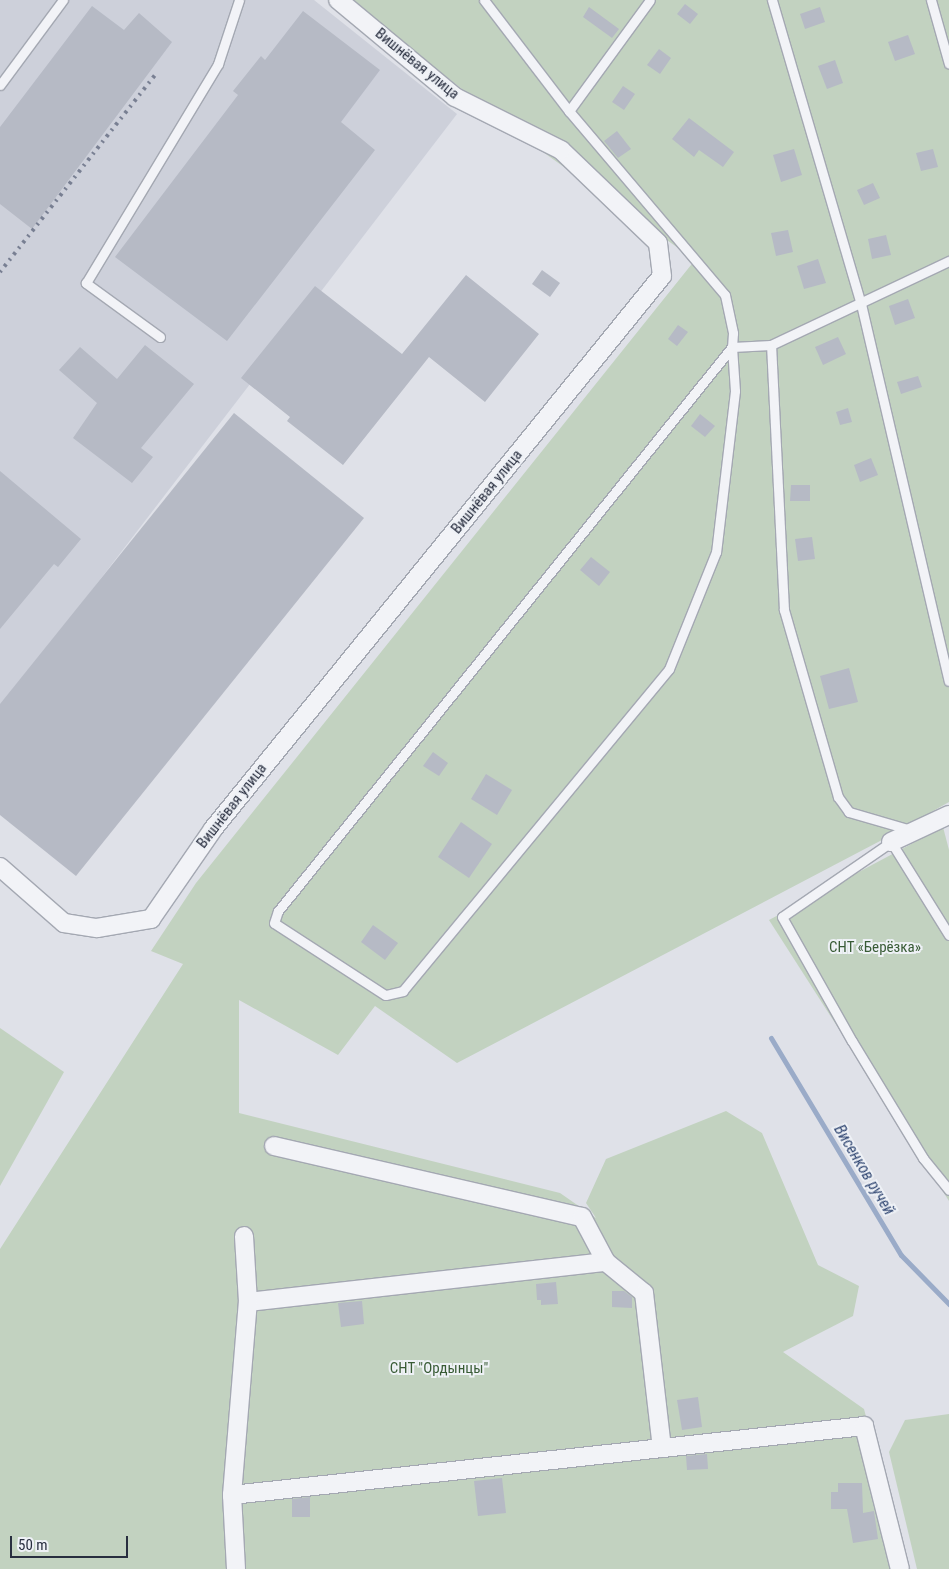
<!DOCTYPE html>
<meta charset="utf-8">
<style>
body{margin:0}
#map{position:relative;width:949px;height:1569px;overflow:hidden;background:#dfe1e8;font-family:"Roboto Condensed",sans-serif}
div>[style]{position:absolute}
.built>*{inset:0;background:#cdd0da}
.green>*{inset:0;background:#c2d2c0}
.stream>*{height:5px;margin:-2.5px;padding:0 2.5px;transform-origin:2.5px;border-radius:2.5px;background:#9aabc8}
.building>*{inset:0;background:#b6bac5}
.roads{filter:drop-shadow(1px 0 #a4a8b2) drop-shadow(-1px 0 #a4a8b2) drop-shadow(0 1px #a4a8b2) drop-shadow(0 -1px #a4a8b2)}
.lane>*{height:9px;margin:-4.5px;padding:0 4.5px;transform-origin:4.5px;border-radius:4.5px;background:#f2f3f7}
.street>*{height:18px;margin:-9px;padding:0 9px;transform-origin:9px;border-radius:9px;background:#f2f3f7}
.rail>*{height:4px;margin-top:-2px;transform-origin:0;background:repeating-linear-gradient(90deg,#787f92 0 2.5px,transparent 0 7.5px)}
span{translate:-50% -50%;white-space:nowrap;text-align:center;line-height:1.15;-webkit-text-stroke:4px #eef1f6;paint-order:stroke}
.street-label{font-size:15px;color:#282e3f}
.park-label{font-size:15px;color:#385b35}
.water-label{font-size:16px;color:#324873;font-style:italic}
.scale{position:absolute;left:10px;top:1536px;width:118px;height:22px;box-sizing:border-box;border:2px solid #282e3f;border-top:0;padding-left:6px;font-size:15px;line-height:18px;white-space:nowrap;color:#282e3f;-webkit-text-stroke:4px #eef1f6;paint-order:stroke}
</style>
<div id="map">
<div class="built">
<i style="clip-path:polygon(0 0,314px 0,457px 114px,0 710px)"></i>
</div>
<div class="green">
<i style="clip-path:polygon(350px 0,949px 0,949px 802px,880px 841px,457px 1063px,375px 1006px,338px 1055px,239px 1000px,239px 1113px,560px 1193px,596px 1218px,586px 1203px,606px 1159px,726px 1111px,762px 1133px,818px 1265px,859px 1286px,853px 1316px,783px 1352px,864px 1409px,906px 1569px,0 1569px,0 1249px,183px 964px,151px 951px,196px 883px,695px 260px,526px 140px)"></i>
<i style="clip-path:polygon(943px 827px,949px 850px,949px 1201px,769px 920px)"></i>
<i style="clip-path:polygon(0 1028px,64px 1072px,0 1186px)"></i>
<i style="clip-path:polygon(949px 1414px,949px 1569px,917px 1569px,889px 1452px,905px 1420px)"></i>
</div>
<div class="stream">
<i style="left:771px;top:1038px;width:253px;rotate:59.1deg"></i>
<i style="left:901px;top:1255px;width:69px;rotate:45.6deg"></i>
</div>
<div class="building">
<i style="clip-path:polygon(685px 4px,698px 14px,690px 24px,677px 14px)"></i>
<i style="clip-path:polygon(92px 6px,124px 30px,139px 13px,172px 42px,32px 229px,0 204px,0 127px)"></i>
<i style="clip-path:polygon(589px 7px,619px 29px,612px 38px,583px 17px)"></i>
<i style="clip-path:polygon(820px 7px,825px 22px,805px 29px,800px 14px)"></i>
<i style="clip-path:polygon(303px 11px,380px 70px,341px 122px,375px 150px,227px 341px,115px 257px,238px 95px,233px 91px,261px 56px,265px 60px)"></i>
<i style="clip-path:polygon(908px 35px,915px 54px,895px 61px,888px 42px)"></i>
<i style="clip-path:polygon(659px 49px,671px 58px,660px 74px,647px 65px)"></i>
<i style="clip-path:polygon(835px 60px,843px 83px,827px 89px,818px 66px)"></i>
<i style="clip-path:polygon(623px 86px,635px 94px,624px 110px,612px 102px)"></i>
<i style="clip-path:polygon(689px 118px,734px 152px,723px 167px,699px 150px,694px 157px,672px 139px)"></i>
<i style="clip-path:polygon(617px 131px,631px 149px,618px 158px,604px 141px)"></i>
<i style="clip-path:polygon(794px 149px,802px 175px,781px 182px,773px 155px)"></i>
<i style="clip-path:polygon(933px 149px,938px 167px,921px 171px,916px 153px)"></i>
<i style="clip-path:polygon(873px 183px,880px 198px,864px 205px,857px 190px)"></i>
<i style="clip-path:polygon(788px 230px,793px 252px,776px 256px,771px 233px)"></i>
<i style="clip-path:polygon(886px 235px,891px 255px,872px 259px,868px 239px)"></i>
<i style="clip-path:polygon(818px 259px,826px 283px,804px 289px,797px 266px)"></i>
<i style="clip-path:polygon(542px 270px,560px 283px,550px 297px,532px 284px)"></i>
<i style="clip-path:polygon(466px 275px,539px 334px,485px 402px,429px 357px,343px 465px,287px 421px,290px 417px,241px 378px,315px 286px,402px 354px)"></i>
<i style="clip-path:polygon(908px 299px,915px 318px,895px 325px,889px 306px)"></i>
<i style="clip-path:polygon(678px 325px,688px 332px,677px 346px,668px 339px)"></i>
<i style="clip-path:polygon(838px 337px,846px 354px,823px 365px,815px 347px)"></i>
<i style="clip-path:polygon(145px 345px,194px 384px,141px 448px,153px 457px,132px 483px,73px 438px,97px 403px,59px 370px,80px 347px,117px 379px)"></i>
<i style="clip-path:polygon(918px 376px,922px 387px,901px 394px,897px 382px)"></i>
<i style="clip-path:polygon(848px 408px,852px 422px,840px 425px,836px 412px)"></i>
<i style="clip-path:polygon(234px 413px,364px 518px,76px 876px,0 815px,0 704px)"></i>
<i style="clip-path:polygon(700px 414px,715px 426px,705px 437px,691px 426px)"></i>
<i style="clip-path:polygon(871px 458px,878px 475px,860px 482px,854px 465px)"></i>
<i style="clip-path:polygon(0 471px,81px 539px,58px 567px,54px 564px,0 629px)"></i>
<i style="clip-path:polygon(791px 485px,810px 485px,810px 501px,790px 501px)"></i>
<i style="clip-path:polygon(812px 537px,815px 559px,798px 561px,795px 539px)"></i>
<i style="clip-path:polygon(591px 557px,610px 572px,599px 586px,580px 570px)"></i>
<i style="clip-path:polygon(849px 668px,858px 702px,829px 709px,820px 676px)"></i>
<i style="clip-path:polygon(433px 752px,448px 763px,439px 776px,423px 766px)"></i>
<i style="clip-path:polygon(486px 774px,512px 790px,497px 815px,471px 799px)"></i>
<i style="clip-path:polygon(461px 822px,492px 844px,469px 878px,438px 857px)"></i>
<i style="clip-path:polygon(373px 925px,398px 943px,385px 960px,361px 942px)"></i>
<i style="clip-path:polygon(556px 1282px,558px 1304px,541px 1305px,541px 1300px,537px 1300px,536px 1284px)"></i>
<i style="clip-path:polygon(612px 1291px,624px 1291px,632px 1297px,632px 1308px,612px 1307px)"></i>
<i style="clip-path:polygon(362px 1301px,364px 1324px,341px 1327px,338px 1303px)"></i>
<i style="clip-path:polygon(698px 1397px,702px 1427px,682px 1430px,677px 1400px)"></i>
<i style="clip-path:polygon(707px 1454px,708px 1469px,687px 1470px,686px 1456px)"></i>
<i style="clip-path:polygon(502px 1478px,506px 1513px,478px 1516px,474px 1481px)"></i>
<i style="clip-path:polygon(838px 1483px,862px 1483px,863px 1513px,874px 1511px,878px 1539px,853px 1543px,847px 1509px,831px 1509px,831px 1492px,838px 1492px)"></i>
<i style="clip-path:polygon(310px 1497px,310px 1517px,292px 1517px,292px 1499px)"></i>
</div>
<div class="roads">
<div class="lane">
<i style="left:484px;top:0;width:140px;rotate:52.6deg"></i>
<i style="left:569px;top:111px;width:241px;rotate:49.7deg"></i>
<i style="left:725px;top:295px;width:39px;rotate:78deg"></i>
<i style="left:733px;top:333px;width:14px;rotate:94deg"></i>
<i style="left:732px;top:347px;width:44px;rotate:86.1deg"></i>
<i style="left:735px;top:391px;width:162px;rotate:96.7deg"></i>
<i style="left:716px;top:552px;width:126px;rotate:111.9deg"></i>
<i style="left:669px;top:669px;width:418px;rotate:129.6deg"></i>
<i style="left:403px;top:991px;width:18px;rotate:167deg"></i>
<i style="left:385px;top:995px;width:132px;rotate:-147deg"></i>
<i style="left:274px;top:923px;width:13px;rotate:-72deg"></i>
<i style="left:278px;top:911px;width:724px;rotate:-51.17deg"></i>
<i style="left:732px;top:347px;width:39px;rotate:-3deg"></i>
<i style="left:772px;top:0;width:317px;rotate:73.7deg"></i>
<i style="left:861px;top:304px;width:387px;rotate:76.9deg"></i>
<i style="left:931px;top:0;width:66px;rotate:74.3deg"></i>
<i style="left:0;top:85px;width:106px;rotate:-53.5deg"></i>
<i style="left:569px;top:111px;width:137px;rotate:-53.9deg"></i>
<i style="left:160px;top:337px;width:92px;rotate:-143.9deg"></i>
<i style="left:86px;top:283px;width:256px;rotate:-58.9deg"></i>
<i style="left:218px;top:64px;width:67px;rotate:-71.8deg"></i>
<i style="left:911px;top:830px;width:65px;rotate:-163.8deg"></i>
<i style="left:849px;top:812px;width:19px;rotate:-126deg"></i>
<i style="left:838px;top:797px;width:195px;rotate:-106.1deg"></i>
<i style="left:784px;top:610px;width:265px;rotate:-92.8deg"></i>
<i style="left:771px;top:345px;width:197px;rotate:-25.3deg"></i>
<i style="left:949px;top:935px;width:110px;rotate:-121.9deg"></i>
<i style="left:891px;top:842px;width:132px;rotate:145.5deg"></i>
<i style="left:782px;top:917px;width:142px;rotate:60.6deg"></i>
<i style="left:852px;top:1041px;width:137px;rotate:58.7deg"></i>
<i style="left:923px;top:1158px;width:41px;rotate:50.9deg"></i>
</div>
<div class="street">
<i style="left:891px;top:842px;width:64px;rotate:-25deg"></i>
<i style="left:0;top:867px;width:85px;rotate:41.2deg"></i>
<i style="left:64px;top:923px;width:33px;rotate:9deg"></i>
<i style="left:97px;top:928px;width:55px;rotate:-9.5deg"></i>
<i style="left:151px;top:919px;width:109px;rotate:-55.4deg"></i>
<i style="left:213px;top:829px;width:712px;rotate:-50.93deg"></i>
<i style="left:662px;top:276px;width:33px;rotate:-97deg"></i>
<i style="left:658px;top:243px;width:134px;rotate:-136.2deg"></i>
<i style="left:561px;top:150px;width:119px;rotate:-153.4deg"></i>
<i style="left:455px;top:97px;width:152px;rotate:-140.3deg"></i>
<i style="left:274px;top:1146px;width:316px;rotate:13deg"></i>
<i style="left:582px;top:1217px;width:51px;rotate:61.9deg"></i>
<i style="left:248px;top:1302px;width:360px;rotate:-6.4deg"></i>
<i style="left:606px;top:1262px;width:49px;rotate:39.2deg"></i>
<i style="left:644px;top:1293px;width:156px;rotate:83.4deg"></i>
<i style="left:232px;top:1495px;width:636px;rotate:-6.23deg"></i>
<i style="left:864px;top:1426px;width:147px;rotate:75.9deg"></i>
<i style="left:236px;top:1569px;width:74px;rotate:-93.1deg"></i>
<i style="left:232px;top:1495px;width:194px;rotate:-85.3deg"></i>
<i style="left:248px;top:1302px;width:66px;rotate:-93.5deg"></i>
</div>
</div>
<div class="rail">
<i style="left:0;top:272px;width:252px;rotate:-51.8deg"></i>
</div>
<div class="street-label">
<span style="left:417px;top:64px;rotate:39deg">Вишнёвая улица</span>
<span style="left:487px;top:492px;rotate:-51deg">Вишнёвая улица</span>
<span style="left:232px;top:806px;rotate:-52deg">Вишнёвая улица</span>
</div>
<div class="park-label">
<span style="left:875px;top:948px">СНТ «Берёзка»</span>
<span style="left:439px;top:1369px">СНТ "Ордынцы"</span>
</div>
<div class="water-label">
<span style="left:864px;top:1170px;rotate:59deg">Висенков ручей</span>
</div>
<div class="scale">50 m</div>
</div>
